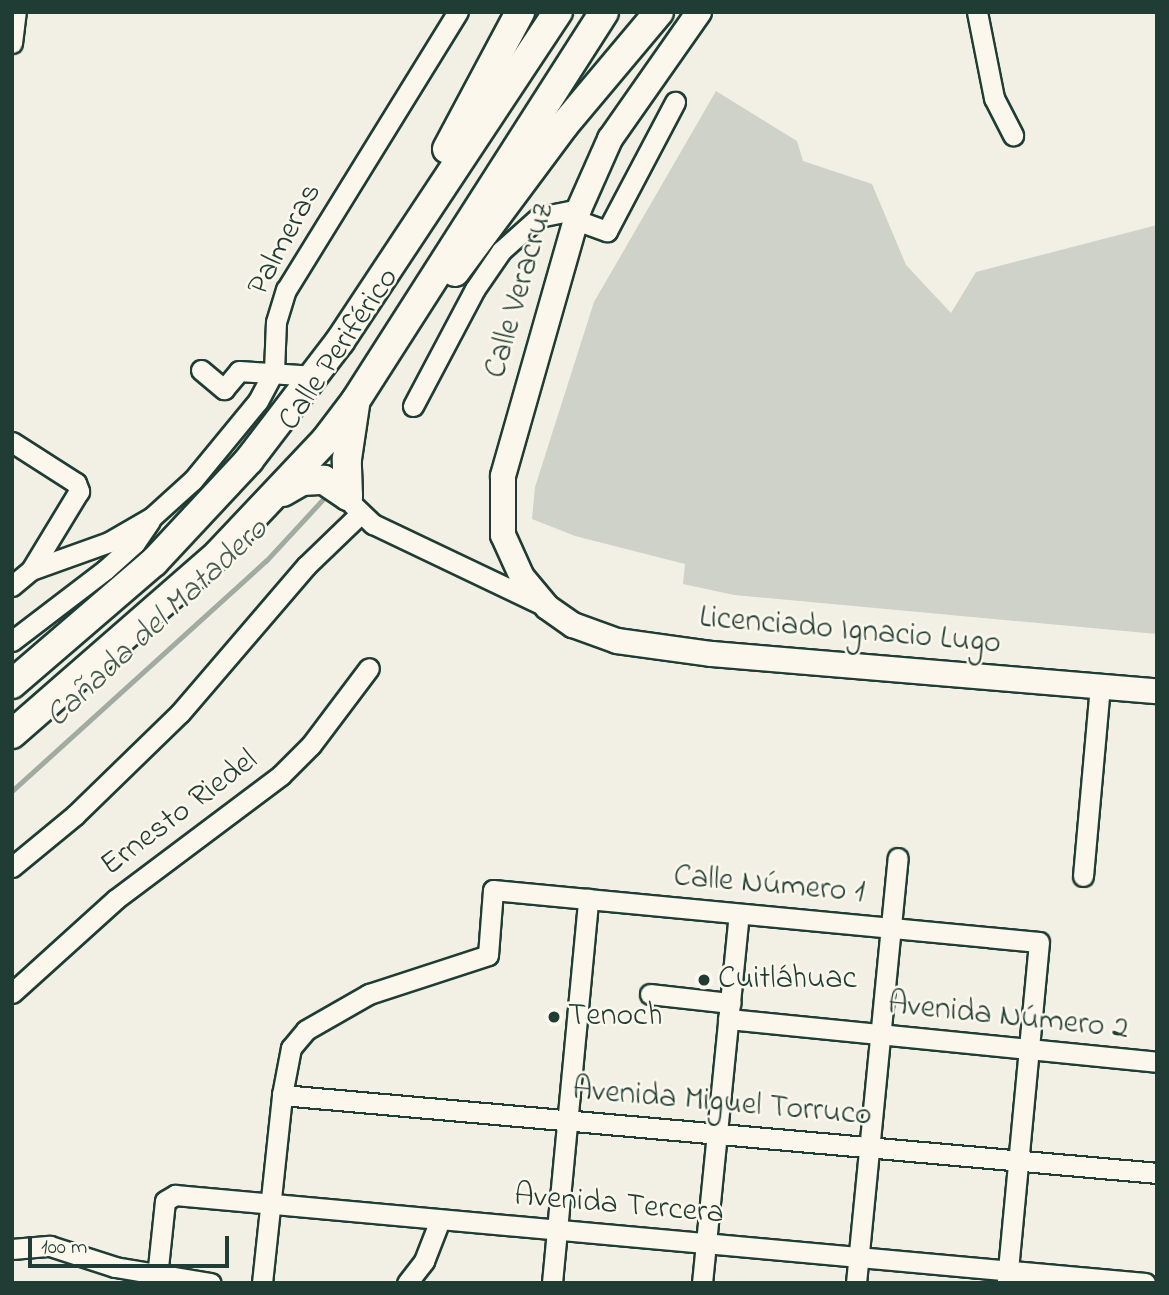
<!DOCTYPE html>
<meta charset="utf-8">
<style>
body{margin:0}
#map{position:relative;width:1169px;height:1295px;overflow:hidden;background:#f2f0e5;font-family:"Indie Flower",sans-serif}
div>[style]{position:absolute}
.green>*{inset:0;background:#cfd2c8}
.stream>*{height:4.5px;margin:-2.25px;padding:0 2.25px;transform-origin:2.25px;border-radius:2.25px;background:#a2aba1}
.roads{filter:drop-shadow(2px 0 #1f3d34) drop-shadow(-2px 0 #1f3d34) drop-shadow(0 2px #1f3d34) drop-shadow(0 -2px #1f3d34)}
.minor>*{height:19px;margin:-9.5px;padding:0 9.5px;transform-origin:9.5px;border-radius:9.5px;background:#fbf7ec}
.major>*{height:24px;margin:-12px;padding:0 12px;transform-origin:12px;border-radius:12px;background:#fbf7ec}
.highway>*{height:28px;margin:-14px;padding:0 14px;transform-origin:14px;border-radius:14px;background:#fbf7ec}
.dots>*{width:19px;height:19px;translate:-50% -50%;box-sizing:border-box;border:4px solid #fbf7ec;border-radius:50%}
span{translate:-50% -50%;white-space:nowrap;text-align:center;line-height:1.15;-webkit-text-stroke:5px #fbf7ec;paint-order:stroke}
.street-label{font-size:32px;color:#1f3d34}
.poi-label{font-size:32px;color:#1f3d34}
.left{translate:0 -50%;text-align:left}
.water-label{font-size:33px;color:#465e55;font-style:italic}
.frame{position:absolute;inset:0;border:14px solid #1f3d34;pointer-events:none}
.scale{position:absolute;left:28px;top:1236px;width:201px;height:32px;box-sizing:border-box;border:4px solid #1f3d34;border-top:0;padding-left:9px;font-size:21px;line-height:24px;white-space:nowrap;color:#1f3d34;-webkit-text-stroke:5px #fbf7ec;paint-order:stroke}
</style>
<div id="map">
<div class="green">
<i style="clip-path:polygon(716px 91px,797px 141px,803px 161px,872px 184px,906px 265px,951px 313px,976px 272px,1157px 225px,1157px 634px,734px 595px,683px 584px,685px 564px,575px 536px,532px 519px,535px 487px,594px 302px)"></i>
</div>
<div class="stream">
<i style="left:12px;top:791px;width:343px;rotate:-42.2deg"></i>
<i style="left:266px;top:561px;width:90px;rotate:-47.3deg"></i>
</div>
<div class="roads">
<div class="minor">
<i style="left:977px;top:12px;width:88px;rotate:78.8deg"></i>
<i style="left:994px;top:98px;width:42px;rotate:62.8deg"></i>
<i style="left:12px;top:43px;width:31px;rotate:-83deg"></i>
<i style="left:576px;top:220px;width:33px;rotate:20deg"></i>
<i style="left:607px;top:231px;width:146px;rotate:-62.2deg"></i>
<i style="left:201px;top:370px;width:30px;rotate:40deg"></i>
<i style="left:224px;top:389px;width:23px;rotate:-50deg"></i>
<i style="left:239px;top:371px;width:76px;rotate:3.8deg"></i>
<i style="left:413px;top:406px;width:132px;rotate:-62.1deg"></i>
<i style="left:475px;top:289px;width:46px;rotate:-55.6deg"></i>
<i style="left:501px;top:251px;width:51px;rotate:-41.8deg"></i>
<i style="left:539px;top:217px;width:41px;rotate:-11.3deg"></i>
<i style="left:12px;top:442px;width:76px;rotate:32.6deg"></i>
<i style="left:76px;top:483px;width:9px;rotate:69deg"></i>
<i style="left:79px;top:491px;width:92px;rotate:121.3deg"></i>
<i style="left:31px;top:570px;width:25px;rotate:140deg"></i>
<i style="left:352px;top:504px;width:29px;rotate:44deg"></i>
<i style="left:373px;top:524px;width:188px;rotate:25.5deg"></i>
<i style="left:31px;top:570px;width:83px;rotate:-19.7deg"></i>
<i style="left:109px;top:542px;width:50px;rotate:-30.2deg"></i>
<i style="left:152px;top:517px;width:55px;rotate:-42.1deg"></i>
<i style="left:193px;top:480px;width:102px;rotate:-50.6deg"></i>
<i style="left:258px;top:401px;width:34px;rotate:-62deg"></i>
<i style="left:274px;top:371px;width:49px;rotate:-87.7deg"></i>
<i style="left:276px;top:322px;width:34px;rotate:-73deg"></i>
<i style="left:286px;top:290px;width:327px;rotate:-58.3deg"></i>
<i style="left:12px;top:641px;width:117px;rotate:-37.4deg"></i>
<i style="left:105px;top:570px;width:40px;rotate:-42deg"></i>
<i style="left:135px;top:543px;width:27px;rotate:-56deg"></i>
<i style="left:12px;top:867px;width:82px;rotate:-39.5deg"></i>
<i style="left:75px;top:815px;width:146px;rotate:-44.2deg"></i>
<i style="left:180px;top:713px;width:194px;rotate:-49.4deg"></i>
<i style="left:306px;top:566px;width:74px;rotate:-43.9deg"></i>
<i style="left:1083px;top:876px;width:190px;rotate:-84.9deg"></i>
<i style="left:12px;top:993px;width:140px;rotate:-42.1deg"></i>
<i style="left:116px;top:899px;width:206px;rotate:-36.9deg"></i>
<i style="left:281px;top:775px;width:42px;rotate:-45deg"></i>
<i style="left:311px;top:745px;width:96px;rotate:-53deg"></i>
<i style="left:650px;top:994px;width:81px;rotate:6.4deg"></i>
<i style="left:728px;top:1019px;width:431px;rotate:5.7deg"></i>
<i style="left:282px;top:1095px;width:878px;rotate:5.09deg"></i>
<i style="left:12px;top:1249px;width:38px;rotate:-5deg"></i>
<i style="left:50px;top:1246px;width:68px;rotate:17.9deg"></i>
<i style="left:115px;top:1267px;width:97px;rotate:9.5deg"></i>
<i style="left:157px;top:1277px;width:76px;rotate:-84deg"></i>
<i style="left:165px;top:1201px;width:12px;rotate:-31deg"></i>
<i style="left:175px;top:1195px;width:974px;rotate:5.18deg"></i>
<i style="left:262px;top:1283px;width:189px;rotate:-83.9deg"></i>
<i style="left:282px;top:1095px;width:48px;rotate:-79.2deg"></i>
<i style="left:291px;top:1048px;width:23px;rotate:-50deg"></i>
<i style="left:306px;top:1030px;width:73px;rotate:-29.7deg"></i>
<i style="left:369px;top:994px;width:125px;rotate:-18.1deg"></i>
<i style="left:488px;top:955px;width:65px;rotate:-85.6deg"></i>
<i style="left:493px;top:890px;width:548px;rotate:5.44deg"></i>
<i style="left:1039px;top:942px;width:342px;rotate:95.4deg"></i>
<i style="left:407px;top:1283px;width:28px;rotate:-52deg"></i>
<i style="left:424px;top:1261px;width:44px;rotate:-68.7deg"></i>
<i style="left:552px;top:1283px;width:386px;rotate:-84.6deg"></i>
<i style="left:702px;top:1283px;width:370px;rotate:-84.3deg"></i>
<i style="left:856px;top:1283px;width:427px;rotate:-84.4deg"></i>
</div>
<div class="major">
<i style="left:699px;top:12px;width:155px;rotate:125deg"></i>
<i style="left:610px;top:139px;width:77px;rotate:113.9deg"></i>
<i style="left:579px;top:209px;width:278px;rotate:105.9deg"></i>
<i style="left:503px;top:476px;width:59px;rotate:90deg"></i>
<i style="left:503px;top:535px;width:46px;rotate:65.7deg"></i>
<i style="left:522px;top:577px;width:39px;rotate:50deg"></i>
<i style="left:547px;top:607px;width:32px;rotate:35deg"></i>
<i style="left:573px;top:625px;width:47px;rotate:20deg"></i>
<i style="left:617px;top:641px;width:96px;rotate:7.8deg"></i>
<i style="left:712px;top:654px;width:447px;rotate:4.8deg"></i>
</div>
<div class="highway">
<i style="left:447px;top:149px;width:155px;rotate:-61.9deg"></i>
<i style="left:455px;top:272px;width:184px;rotate:-53.4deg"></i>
<i style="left:565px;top:124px;width:146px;rotate:-50deg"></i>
<i style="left:283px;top:492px;width:22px;rotate:-30deg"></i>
<i style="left:302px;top:481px;width:22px;rotate:-3deg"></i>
<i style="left:324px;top:480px;width:29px;rotate:34deg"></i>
<i style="left:348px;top:496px;width:37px;rotate:-92deg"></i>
<i style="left:347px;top:459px;width:55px;rotate:-81.6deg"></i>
<i style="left:12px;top:684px;width:187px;rotate:-40.7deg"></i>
<i style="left:154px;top:562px;width:139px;rotate:-47deg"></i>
<i style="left:249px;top:460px;width:150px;rotate:-52.6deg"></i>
<i style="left:340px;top:341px;width:395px;rotate:-56.5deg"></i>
<i style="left:12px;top:734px;width:274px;rotate:-41.1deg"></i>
<i style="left:218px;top:554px;width:156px;rotate:-46.6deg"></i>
<i style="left:325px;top:441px;width:51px;rotate:-52.9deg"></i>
<i style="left:356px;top:400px;width:460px;rotate:-57.4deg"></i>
</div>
</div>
<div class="dots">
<i style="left:704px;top:980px;background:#1f3d34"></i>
<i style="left:554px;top:1017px;background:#1f3d34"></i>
</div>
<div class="street-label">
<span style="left:286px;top:240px;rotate:-62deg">Palmeras</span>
<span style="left:521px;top:291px;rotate:-74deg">Calle Veracruz</span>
<span style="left:340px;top:350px;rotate:-56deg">Calle Periférico</span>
<span style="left:850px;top:632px;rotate:5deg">Licenciado Ignacio Lugo</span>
<span style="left:180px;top:814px;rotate:-37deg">Ernesto Riedel</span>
<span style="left:769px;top:886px;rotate:5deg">Calle Número 1</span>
<span style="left:1008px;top:1018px;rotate:6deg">Avenida Número 2</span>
<span style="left:722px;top:1104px;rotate:5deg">Avenida Miguel Torruco</span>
<span style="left:619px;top:1206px;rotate:5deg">Avenida Tercera</span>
</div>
<div class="poi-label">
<span class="left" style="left:718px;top:980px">Cuitláhuac</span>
<span class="left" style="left:568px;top:1017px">Tenoch</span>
</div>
<div class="water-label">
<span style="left:158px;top:624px;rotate:-43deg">Cañada del Matadero</span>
</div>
<div class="frame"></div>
<div class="scale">100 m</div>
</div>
